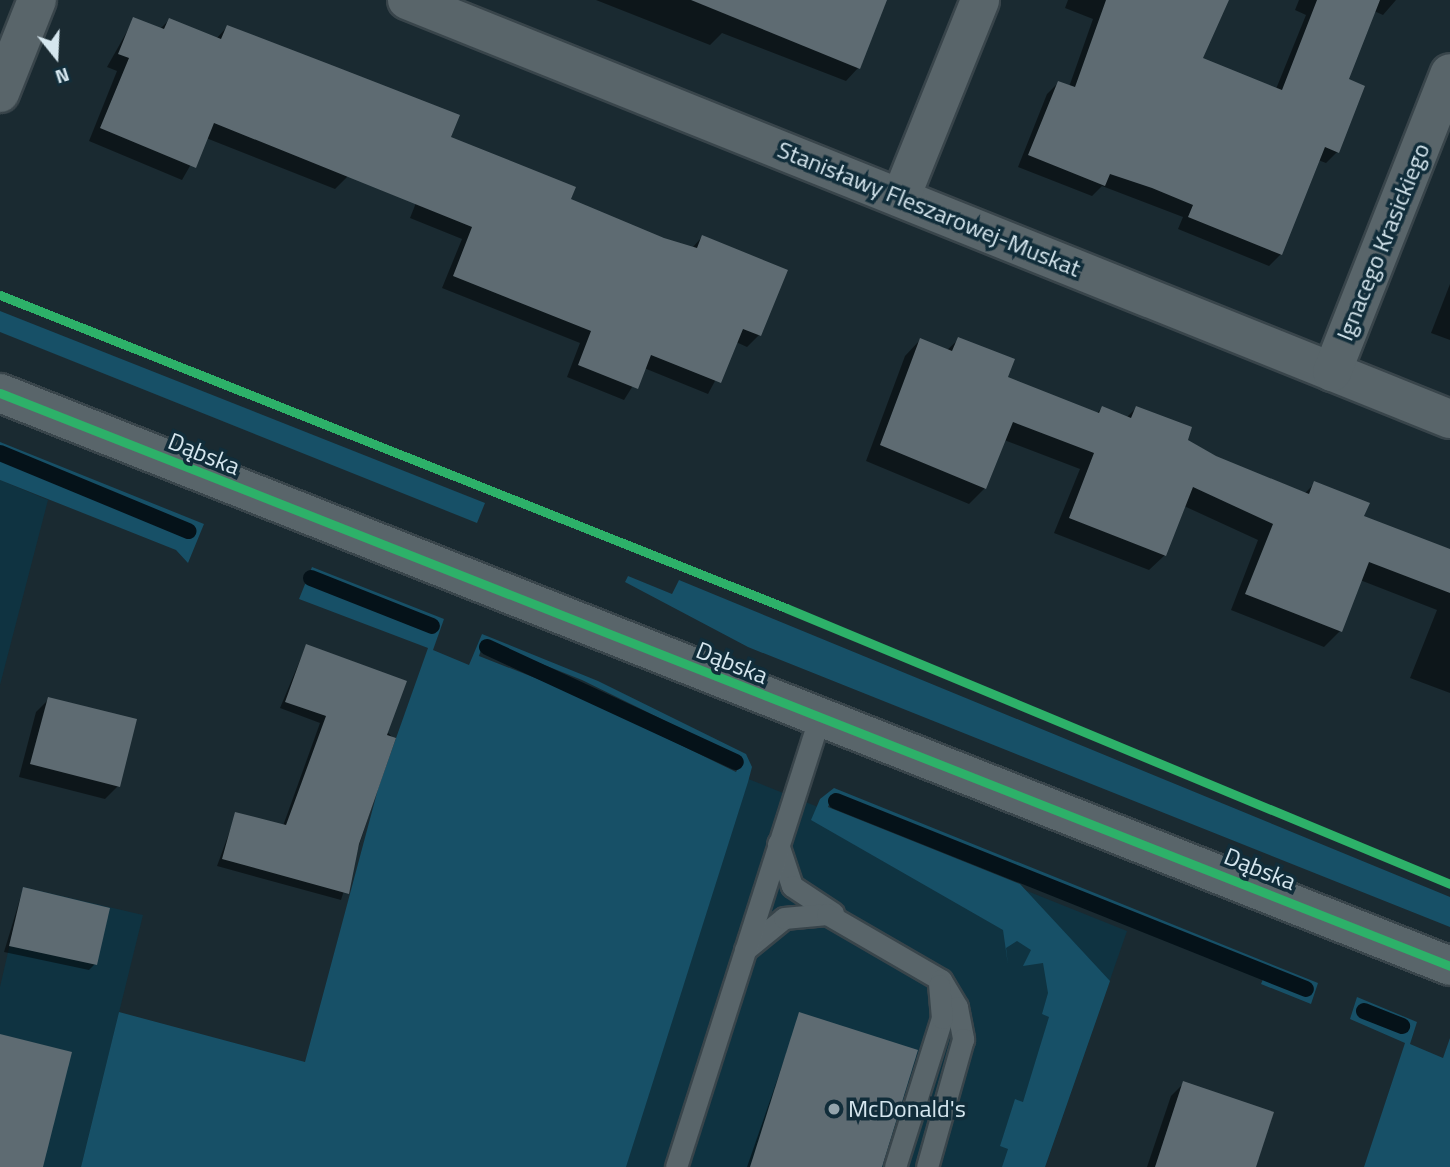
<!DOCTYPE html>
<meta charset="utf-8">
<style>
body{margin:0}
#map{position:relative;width:1450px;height:1167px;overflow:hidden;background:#1a2a31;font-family:"Titillium Web",sans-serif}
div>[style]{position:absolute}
.built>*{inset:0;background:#0f3341}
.green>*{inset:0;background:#175067}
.shadow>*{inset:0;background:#0007}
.stream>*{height:16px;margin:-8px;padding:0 8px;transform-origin:8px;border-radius:8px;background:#051219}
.building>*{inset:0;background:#5e6b72}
.roads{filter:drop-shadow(2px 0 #39454b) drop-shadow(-2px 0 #39454b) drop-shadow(0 2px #39454b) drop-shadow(0 -2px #39454b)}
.lane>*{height:21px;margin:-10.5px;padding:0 10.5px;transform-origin:10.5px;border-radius:10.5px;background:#59656a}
.street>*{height:38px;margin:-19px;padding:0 19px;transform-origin:19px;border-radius:19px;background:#59656a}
.secondary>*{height:38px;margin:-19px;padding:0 19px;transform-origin:19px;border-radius:19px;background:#59656a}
.cycleway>*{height:9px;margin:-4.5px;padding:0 4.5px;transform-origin:4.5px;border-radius:4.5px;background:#2db169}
.dots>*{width:19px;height:19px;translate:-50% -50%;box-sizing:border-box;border:4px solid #112d3a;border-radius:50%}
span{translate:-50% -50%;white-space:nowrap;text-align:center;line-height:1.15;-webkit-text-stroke:7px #112d3a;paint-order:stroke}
.street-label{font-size:24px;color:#d5e6ee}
.poi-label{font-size:24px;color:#d5e6ee}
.left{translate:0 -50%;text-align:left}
.north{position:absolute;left:21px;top:21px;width:70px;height:70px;-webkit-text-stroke:5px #112d3a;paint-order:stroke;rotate:162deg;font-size:19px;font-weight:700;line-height:28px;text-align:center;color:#d5e6ee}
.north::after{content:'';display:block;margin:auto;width:24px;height:32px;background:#d5e6ee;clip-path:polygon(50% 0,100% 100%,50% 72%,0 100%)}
</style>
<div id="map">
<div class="built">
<i style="clip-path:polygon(0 480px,48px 500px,0 685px)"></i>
<i style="clip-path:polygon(746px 778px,1127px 931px,1045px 1167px,622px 1167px)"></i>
<i style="clip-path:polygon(23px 887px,143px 915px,81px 1167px,0 1167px,0 987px)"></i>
</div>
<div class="green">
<i style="clip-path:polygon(0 311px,485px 503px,477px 523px,0 332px)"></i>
<i style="clip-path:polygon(0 442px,204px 524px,188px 563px,176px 550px,0 480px)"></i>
<i style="clip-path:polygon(evenodd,312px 567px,444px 619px,433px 650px,469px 665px,482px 634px,598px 681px,746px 754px,752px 767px,748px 782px,626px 1167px,81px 1167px,119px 1012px,305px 1062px,378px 789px,428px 648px,299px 599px,312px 567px,484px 641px,582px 680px,743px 759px,736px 772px,576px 694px,479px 656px,484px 641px)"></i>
<i style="clip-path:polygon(628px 576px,672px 594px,679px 580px,1450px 897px,1450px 927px,748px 647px,625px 582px)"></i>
<i style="clip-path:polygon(834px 788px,1318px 983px,1311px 1004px,1261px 984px,1268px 967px,834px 793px,828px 807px,1020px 884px,1110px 981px,1045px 1167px,1002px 1167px,1008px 1149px,1000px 1146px,1015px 1099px,1023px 1102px,1049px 1017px,1042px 1014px,1048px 993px,1043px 963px,1023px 966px,1031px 950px,1017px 941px,1006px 948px,1008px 965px,1003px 930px,811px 820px,820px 799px)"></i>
<i style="clip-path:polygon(1357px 997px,1417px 1022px,1410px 1044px,1443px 1058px,1450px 1038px,1450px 1167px,1364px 1167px,1405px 1043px,1350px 1019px)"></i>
</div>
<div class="shadow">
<i style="clip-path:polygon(596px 0,885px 0,858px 68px,846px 81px,722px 33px,710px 45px)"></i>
<i style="clip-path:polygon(1068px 0,1189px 0,1201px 59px,1276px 89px,1306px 15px,1295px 10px,1299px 0,1396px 0,1383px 15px,1374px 11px,1347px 80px,1337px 152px,1326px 163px,1318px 160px,1281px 254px,1269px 266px,1178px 229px,1183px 217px,1102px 186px,1092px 196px,1018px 167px,1047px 94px,1058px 83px,1069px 87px,1093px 19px,1065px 8px)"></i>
<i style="clip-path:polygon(134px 19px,160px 29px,169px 20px,216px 39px,227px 27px,348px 176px,335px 189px,206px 138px,182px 180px,89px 141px,117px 71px,107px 67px)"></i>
<i style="clip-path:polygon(437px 150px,664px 239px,692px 248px,702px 237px,759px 335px,747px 347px,736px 342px,708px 394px,644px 368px,624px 400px,567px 377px,580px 343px,442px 288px,462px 239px,410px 218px)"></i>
<i style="clip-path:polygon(1450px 284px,1450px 340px,1431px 333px)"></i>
<i style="clip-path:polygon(959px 339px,1006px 378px,1096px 414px,1102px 408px,1126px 418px,1136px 408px,1215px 458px,1304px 494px,1315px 483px,1362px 517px,1450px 551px,1450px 693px,1410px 678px,1437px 610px,1360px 580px,1340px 631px,1324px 647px,1231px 610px,1258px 540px,1184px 506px,1165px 555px,1149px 570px,1054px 533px,1080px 469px,1004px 440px,985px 488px,969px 504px,866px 461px,905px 356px,920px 340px,946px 351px)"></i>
<i style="clip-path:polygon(306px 646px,394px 739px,341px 900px,217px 866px,236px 814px,283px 826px,320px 723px,280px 708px)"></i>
<i style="clip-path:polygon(49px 699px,118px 786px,105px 799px,19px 777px,36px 712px)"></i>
<i style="clip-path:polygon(23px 889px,95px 964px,89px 970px,4px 952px)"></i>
<i style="clip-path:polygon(800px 1014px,879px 1167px,747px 1167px)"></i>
<i style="clip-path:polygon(1184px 1083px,1255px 1167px,1147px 1167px,1171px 1096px)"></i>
</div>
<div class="stream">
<i style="left:0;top:453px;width:204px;rotate:22.5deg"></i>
<i style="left:311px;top:578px;width:130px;rotate:21.6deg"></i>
<i style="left:487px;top:647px;width:274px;rotate:24.8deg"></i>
<i style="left:836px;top:801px;width:506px;rotate:21.8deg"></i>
<i style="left:1364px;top:1011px;width:41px;rotate:21.5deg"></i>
</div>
<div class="building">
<i style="clip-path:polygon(691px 0,887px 0,860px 69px)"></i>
<i style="clip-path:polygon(1106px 0,1229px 0,1203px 58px,1282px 90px,1317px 0,1380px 0,1349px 79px,1365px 86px,1339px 153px,1325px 147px,1282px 255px,1188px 217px,1193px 205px,1152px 188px,1110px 174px,1105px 186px,1028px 155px,1058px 81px,1075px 87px)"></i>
<i style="clip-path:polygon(133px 17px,164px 29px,169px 18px,221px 39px,227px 25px,334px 66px,460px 115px,451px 137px,576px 187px,571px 199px,664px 238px,697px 248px,702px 235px,788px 270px,761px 336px,743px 329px,721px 383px,651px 355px,638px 389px,578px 365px,591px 331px,453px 276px,472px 227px,214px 123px,196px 168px,100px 128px,129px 58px,118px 54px)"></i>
<i style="clip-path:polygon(958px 337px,1015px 359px,1008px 377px,1099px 413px,1102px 406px,1131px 418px,1136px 406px,1192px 427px,1188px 440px,1216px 456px,1309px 494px,1314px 481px,1370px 503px,1364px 516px,1450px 549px,1450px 593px,1369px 562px,1342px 632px,1245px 594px,1273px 524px,1193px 487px,1166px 556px,1069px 518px,1094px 453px,1013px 422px,986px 489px,880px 445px,920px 338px,952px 351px)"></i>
<i style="clip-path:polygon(306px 644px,407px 681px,387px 735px,396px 738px,359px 844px,349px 894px,222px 859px,235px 812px,286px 825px,326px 716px,285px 702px)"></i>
<i style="clip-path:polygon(48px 697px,137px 719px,120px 787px,30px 764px)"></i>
<i style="clip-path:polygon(23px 887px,110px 908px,97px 965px,9px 946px)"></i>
<i style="clip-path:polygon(799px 1012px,918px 1050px,882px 1167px,750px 1167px)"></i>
<i style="clip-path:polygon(0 1034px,72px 1052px,43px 1167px,0 1167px)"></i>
<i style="clip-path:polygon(1183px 1081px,1274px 1112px,1256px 1167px,1155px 1167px)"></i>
</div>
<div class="roads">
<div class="lane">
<i style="left:778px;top:844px;width:44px;rotate:71.6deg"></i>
<i style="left:792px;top:886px;width:49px;rotate:33.4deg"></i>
<i style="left:745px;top:950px;width:50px;rotate:-39.4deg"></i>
<i style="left:784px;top:918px;width:43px;rotate:-5.3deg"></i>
<i style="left:827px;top:914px;width:132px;rotate:30.1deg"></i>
<i style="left:941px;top:980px;width:31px;rotate:59deg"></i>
<i style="left:957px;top:1007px;width:33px;rotate:79deg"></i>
<i style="left:963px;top:1039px;width:133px;rotate:105.7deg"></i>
<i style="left:676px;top:1167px;width:471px;rotate:-72.3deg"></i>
<i style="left:895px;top:1167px;width:156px;rotate:-72.5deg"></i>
<i style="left:942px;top:1018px;width:33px;rotate:-95deg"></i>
</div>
<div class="street">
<i style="left:407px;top:0;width:1124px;rotate:21.89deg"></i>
<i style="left:0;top:93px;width:100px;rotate:-68.3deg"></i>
<i style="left:901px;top:197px;width:212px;rotate:-68.1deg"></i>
<i style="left:1332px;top:372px;width:321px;rotate:-68.5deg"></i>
</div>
<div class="secondary">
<i style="left:0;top:393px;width:1559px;rotate:21.56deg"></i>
</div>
</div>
<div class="cycleway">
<i style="left:0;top:295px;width:846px;rotate:21.71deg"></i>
<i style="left:786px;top:608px;width:719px;rotate:22.57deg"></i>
<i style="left:0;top:393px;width:1559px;rotate:21.56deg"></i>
</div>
<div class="dots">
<i style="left:834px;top:1109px;background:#94a4ac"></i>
</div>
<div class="street-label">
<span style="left:929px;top:209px;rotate:22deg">Stanisławy Fleszarowej-Muskat</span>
<span style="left:1383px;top:242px;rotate:-68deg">Ignacego Krasickiego</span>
<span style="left:204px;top:454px;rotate:22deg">Dąbska</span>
<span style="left:732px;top:663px;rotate:22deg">Dąbska</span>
<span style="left:1260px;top:869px;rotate:22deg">Dąbska</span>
</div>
<div class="poi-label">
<span class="left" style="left:848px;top:1109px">McDonald's</span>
</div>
<div class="north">N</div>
</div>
